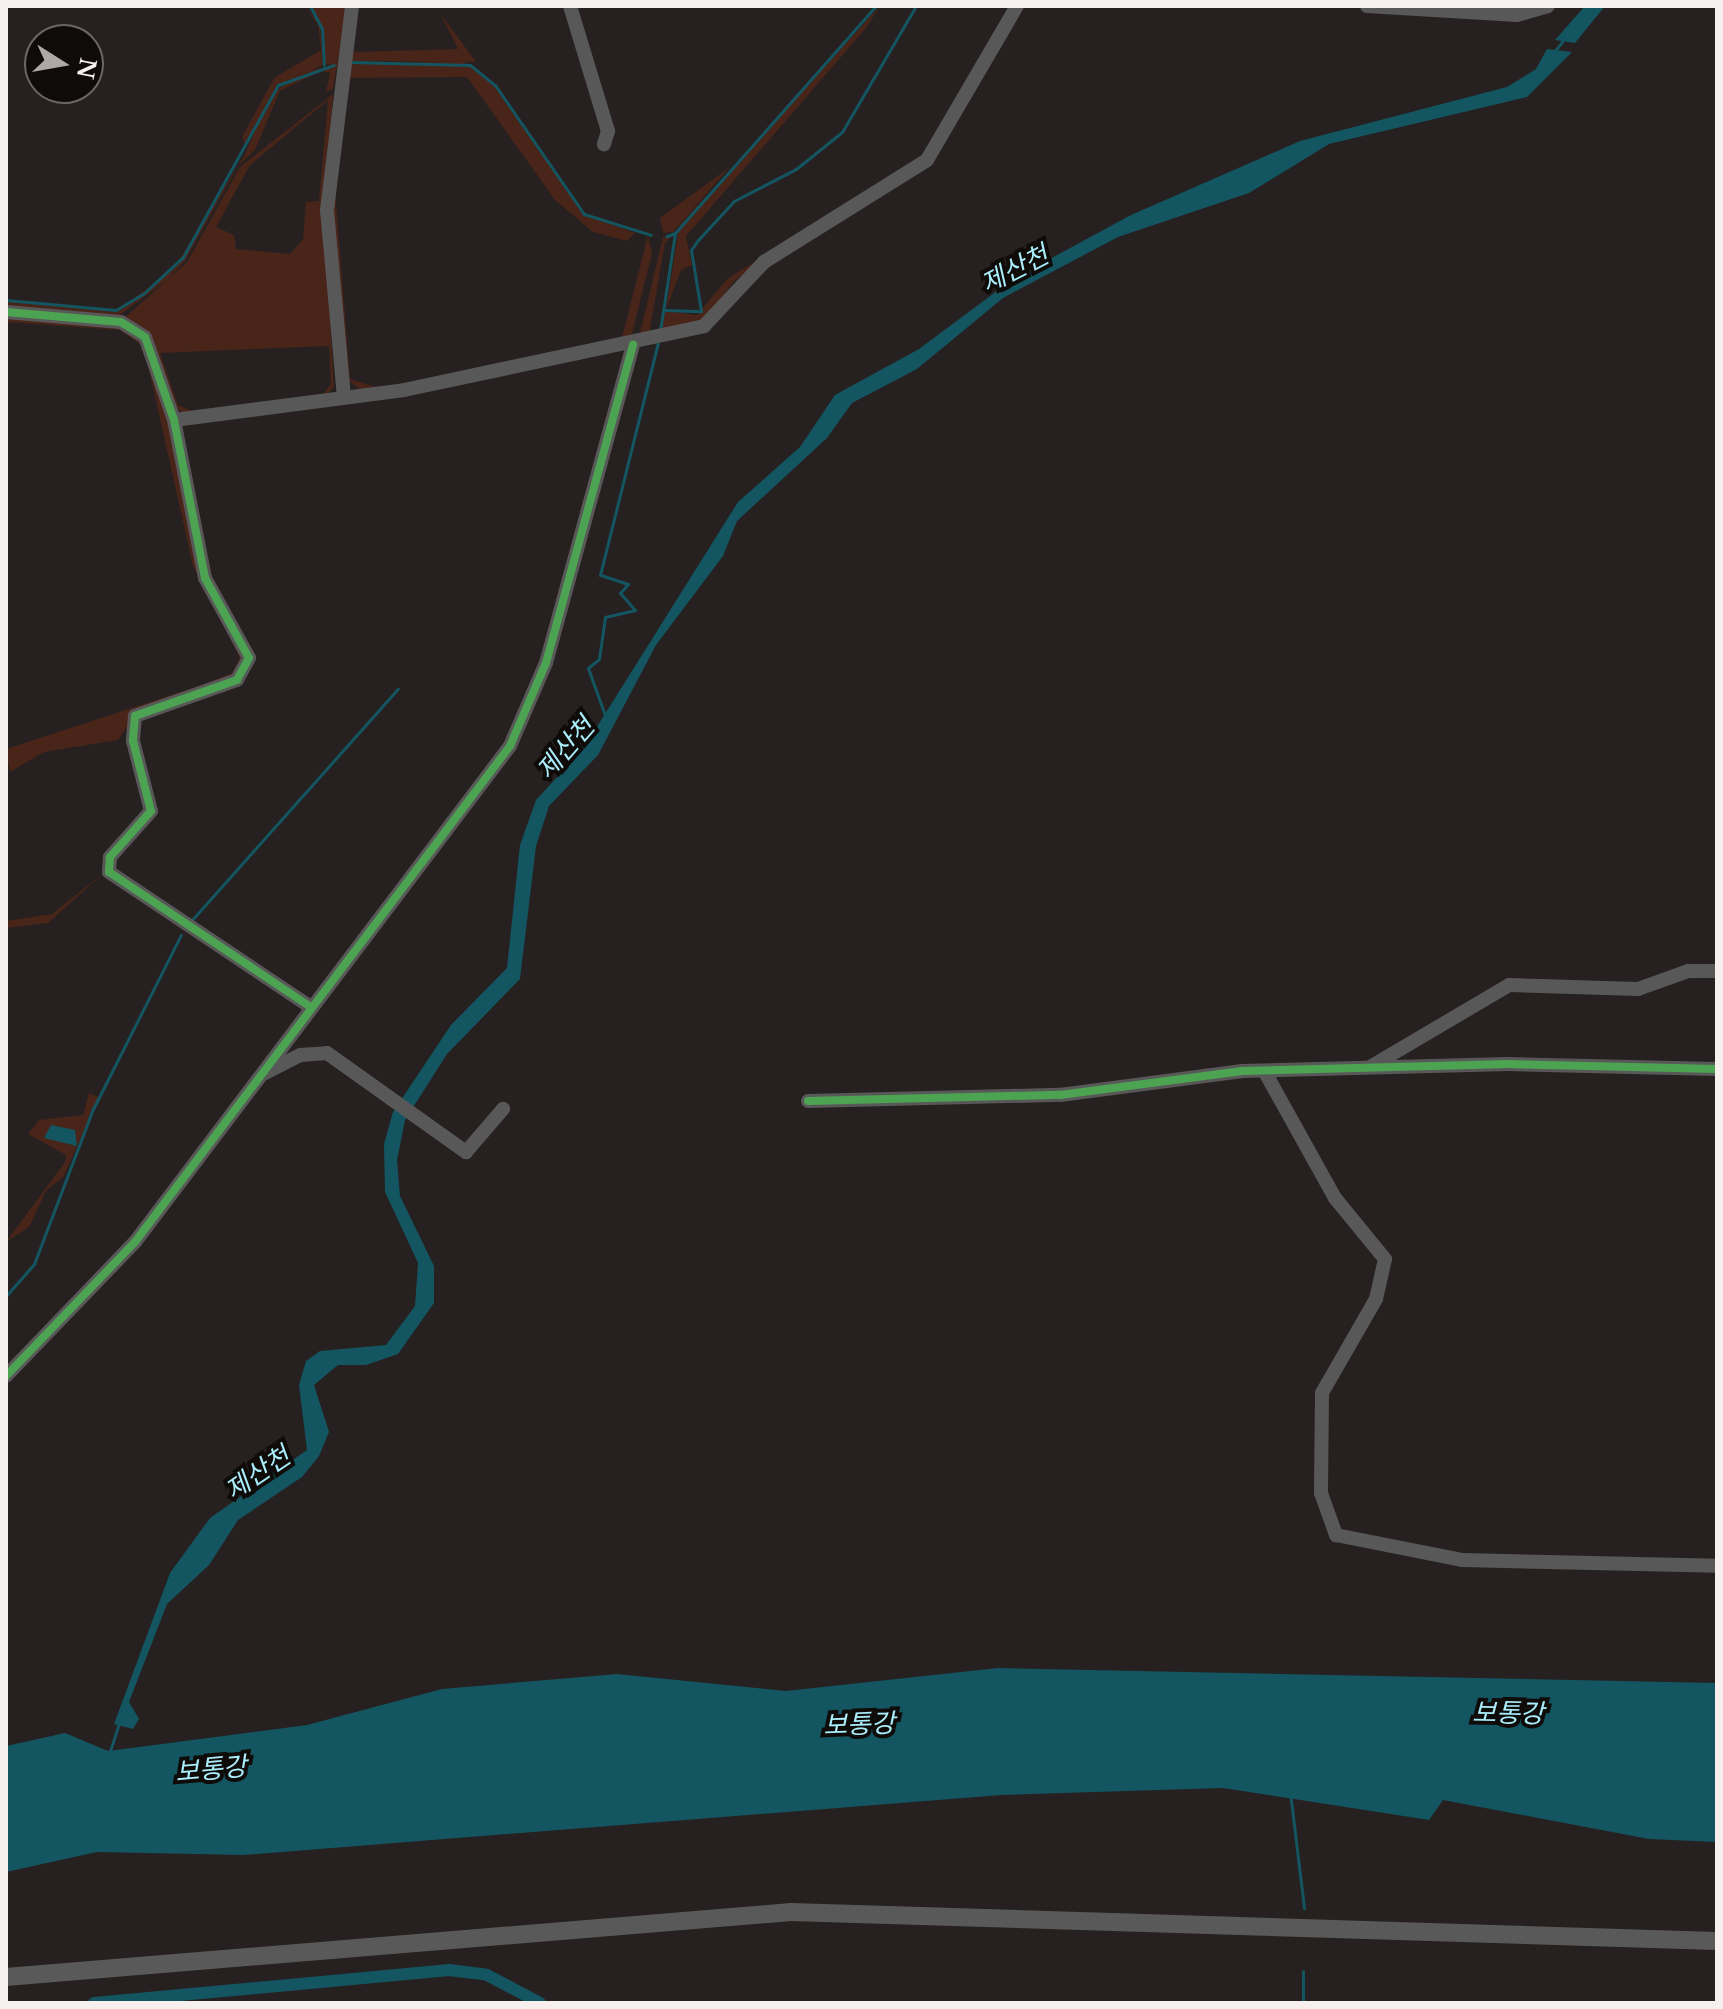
<!DOCTYPE html>
<meta charset="utf-8">
<style>
body{margin:0}
#map{position:relative;width:1723px;height:2009px;overflow:hidden;background:#262120;font-family:"Libre Baskerville","Noto Sans KR",serif}
div>[style]{position:absolute}
.green>*{inset:0;background:#482419}
.water>*{inset:0;background:#135560}
.stream>*{height:3px;margin:-1.5px;padding:0 1.5px;transform-origin:1.5px;border-radius:1.5px;background:#135560}
.canal>*{height:12px;margin:-6px;padding:0 6px;transform-origin:6px;border-radius:6px;background:#135560}
.minor>*{height:14px;margin:-7px;padding:0 7px;transform-origin:7px;border-radius:7px;background:#595858}
.major>*{height:18px;margin:-9px;padding:0 9px;transform-origin:9px;border-radius:9px;background:#5a5959}
.cycleway>*{height:8px;margin:-4px;padding:0 4px;transform-origin:4px;border-radius:4px;background:#4ca352}
span{translate:-50% -50%;white-space:nowrap;text-align:center;line-height:1.15;-webkit-text-stroke:8px #0f0b09;paint-order:stroke}
.water-label{font-size:26px;color:#aaeefb;font-style:italic}
.frame{position:absolute;inset:0;border:8px solid #f8f0ee;pointer-events:none}
.north{position:absolute;left:24px;top:24px;width:80px;height:80px;box-sizing:border-box;background:#0f0b09;border:2px solid #6c6765;border-radius:50%;rotate:101deg;font-size:22px;font-weight:700;line-height:32px;text-align:center;color:#f8f0ee}
.north::after{content:'';display:block;margin:auto;width:28px;height:36px;background:#aea8a6;clip-path:polygon(50% 0,100% 100%,50% 72%,0 100%)}
</style>
<div id="map">
<div class="green">
<i style="clip-path:polygon(305px 6px,320px 24px,323px 65px,278px 85px,246px 147px,242px 137px,274px 78px,321px 50px,318px 25px)"></i>
<i style="clip-path:polygon(311px 6px,347px 6px,333px 89px,326px 92px,330px 73px,321px 71px,280px 91px,255px 150px,238px 166px,185px 261px,167px 280px,116px 318px,6px 309px,6px 301px,116px 311px,173px 270px,245px 154px,270px 96px,299px 73px,334px 65px,325px 64px,323px 29px)"></i>
<i style="clip-path:polygon(357px 6px,353px 52px,458px 49px,440px 13px,476px 62px,348px 61px)"></i>
<i style="clip-path:polygon(880px 6px,866px 28px,686px 236px,692px 265px,681px 270px,666px 310px,679px 226px)"></i>
<i style="clip-path:polygon(463px 61px,494px 85px,583px 214px,635px 233px,627px 241px,593px 232px,555px 200px,467px 77px,348px 78px,334px 178px,350px 379px,382px 389px,622px 338px,648px 235px,652px 253px,632px 334px,604px 347px,365px 393px,346px 379px,331px 223px,332px 154px,347px 64px)"></i>
<i style="clip-path:polygon(evenodd,333px 94px,324px 224px,334px 386px,326px 397px,186px 415px,175px 407px,160px 365px,122px 320px,187px 262px,240px 167px,333px 94px,328px 100px,319px 201px,306px 202px,303px 239px,290px 254px,236px 249px,234px 235px,216px 227px,250px 165px,328px 100px,333px 94px,329px 346px,331px 384px,322px 395px,195px 412px,178px 405px,160px 353px,329px 346px)"></i>
<i style="clip-path:polygon(924px 159px,783px 245px,734px 281px,705px 319px,660px 333px,665px 311px,697px 315px,728px 278px)"></i>
<i style="clip-path:polygon(730px 167px,673px 232px,663px 233px,660px 218px)"></i>
<i style="clip-path:polygon(674px 234px,665px 243px,649px 335px,640px 333px,663px 237px)"></i>
<i style="clip-path:polygon(6px 316px,111px 323px,141px 335px,170px 421px,198px 565px,247px 664px,237px 679px,134px 716px,118px 740px,44px 752px,10px 772px,6px 749px,202px 685px,232px 673px,240px 658px,193px 566px,144px 347px,120px 330px,6px 322px)"></i>
<i style="clip-path:polygon(105px 872px,48px 923px,6px 928px,6px 921px,52px 914px)"></i>
<i style="clip-path:polygon(89px 1093px,99px 1097px,64px 1176px,46px 1191px,29px 1227px,6px 1242px,65px 1162px,66px 1155px,28px 1134px,39px 1120px,83px 1115px)"></i>
</div>
<div class="water">
<i style="clip-path:polygon(1585px 6px,1605px 6px,1575px 43px,1555px 40px)"></i>
<i style="clip-path:polygon(1547px 49px,1572px 52px,1527px 97px,1329px 144px,1249px 193px,1118px 237px,1003px 298px,917px 369px,852px 403px,827px 438px,737px 521px,723px 556px,656px 645px,598px 755px,549px 806px,536px 846px,520px 979px,447px 1054px,405px 1120px,397px 1160px,400px 1196px,434px 1266px,434px 1303px,398px 1354px,366px 1365px,338px 1365px,314px 1385px,329px 1432px,319px 1456px,302px 1477px,238px 1520px,209px 1565px,167px 1604px,129px 1702px,139px 1719px,133px 1729px,114px 1724px,170px 1573px,210px 1518px,307px 1450px,299px 1385px,306px 1361px,320px 1351px,386px 1345px,415px 1306px,418px 1263px,385px 1192px,384px 1144px,393px 1112px,451px 1025px,507px 968px,520px 845px,536px 800px,583px 749px,738px 502px,800px 447px,835px 395px,919px 349px,1013px 279px,1131px 215px,1300px 141px,1507px 87px,1536px 69px)"></i>
<i style="clip-path:polygon(51px 1125px,75px 1130px,77px 1146px,44px 1138px)"></i>
<i style="clip-path:polygon(998px 1668px,1717px 1683px,1717px 1842px,1649px 1839px,1443px 1800px,1429px 1820px,1223px 1788px,1001px 1795px,243px 1855px,97px 1852px,6px 1872px,6px 1746px,65px 1733px,108px 1751px,307px 1725px,442px 1689px,617px 1674px,786px 1691px)"></i>
</div>
<div class="stream">
<i style="left:310px;top:6px;width:26px;rotate:62deg"></i>
<i style="left:322px;top:29px;width:36px;rotate:87deg"></i>
<i style="left:1554px;top:52px;width:16px;rotate:-52deg"></i>
<i style="left:351px;top:62px;width:119px;rotate:1.4deg"></i>
<i style="left:470px;top:65px;width:32px;rotate:39deg"></i>
<i style="left:495px;top:85px;width:157px;rotate:55.4deg"></i>
<i style="left:584px;top:214px;width:70px;rotate:17.4deg"></i>
<i style="left:675px;top:233px;width:303px;rotate:-48.5deg"></i>
<i style="left:6px;top:300px;width:110px;rotate:5.2deg"></i>
<i style="left:116px;top:310px;width:31px;rotate:-31deg"></i>
<i style="left:143px;top:294px;width:54px;rotate:-42.8deg"></i>
<i style="left:183px;top:257px;width:196px;rotate:-61.1deg"></i>
<i style="left:278px;top:85px;width:59px;rotate:-19.7deg"></i>
<i style="left:665px;top:310px;width:36px;rotate:2deg"></i>
<i style="left:701px;top:311px;width:62px;rotate:-99.3deg"></i>
<i style="left:691px;top:250px;width:12px;rotate:-55deg"></i>
<i style="left:698px;top:240px;width:53px;rotate:-47.3deg"></i>
<i style="left:734px;top:201px;width:70px;rotate:-27.3deg"></i>
<i style="left:796px;top:169px;width:59px;rotate:-38.8deg"></i>
<i style="left:842px;top:132px;width:146px;rotate:-59.6deg"></i>
<i style="left:660px;top:331px;width:99px;rotate:-81.3deg"></i>
<i style="left:675px;top:233px;width:9px;rotate:159deg"></i>
<i style="left:606px;top:718px;width:53px;rotate:-109.8deg"></i>
<i style="left:588px;top:668px;width:14px;rotate:-39deg"></i>
<i style="left:599px;top:659px;width:42px;rotate:-81.9deg"></i>
<i style="left:605px;top:617px;width:31px;rotate:-13deg"></i>
<i style="left:635px;top:610px;width:23px;rotate:-131deg"></i>
<i style="left:620px;top:593px;width:12px;rotate:-48deg"></i>
<i style="left:628px;top:584px;width:29px;rotate:-162deg"></i>
<i style="left:600px;top:575px;width:239px;rotate:-76deg"></i>
<i style="left:191px;top:921px;width:311px;rotate:-48.3deg"></i>
<i style="left:6px;top:1296px;width:43px;rotate:-48.8deg"></i>
<i style="left:34px;top:1264px;width:166px;rotate:-69.2deg"></i>
<i style="left:93px;top:1109px;width:195px;rotate:-63.2deg"></i>
<i style="left:109px;top:1754px;width:33px;rotate:-72deg"></i>
<i style="left:1290px;top:1792px;width:117px;rotate:83.1deg"></i>
<i style="left:1303px;top:1971px;width:32px;rotate:90deg"></i>
</div>
<div class="canal">
<i style="left:94px;top:2003px;width:357px;rotate:-5.3deg"></i>
<i style="left:449px;top:1970px;width:38px;rotate:7deg"></i>
<i style="left:487px;top:1975px;width:60px;rotate:27.8deg"></i>
</div>
<div class="minor">
<i style="left:570px;top:6px;width:131px;rotate:73.1deg"></i>
<i style="left:608px;top:131px;width:14px;rotate:107deg"></i>
<i style="left:1367px;top:6px;width:150px;rotate:3.4deg"></i>
<i style="left:1517px;top:15px;width:32px;rotate:-16deg"></i>
<i style="left:6px;top:312px;width:115px;rotate:5deg"></i>
<i style="left:121px;top:322px;width:28px;rotate:32deg"></i>
<i style="left:145px;top:337px;width:88px;rotate:70.7deg"></i>
<i style="left:174px;top:420px;width:161px;rotate:78.9deg"></i>
<i style="left:205px;top:578px;width:91px;rotate:61.2deg"></i>
<i style="left:249px;top:658px;width:25px;rotate:119deg"></i>
<i style="left:237px;top:680px;width:108px;rotate:160.6deg"></i>
<i style="left:135px;top:716px;width:25px;rotate:95deg"></i>
<i style="left:133px;top:741px;width:72px;rotate:75.6deg"></i>
<i style="left:151px;top:811px;width:62px;rotate:131.7deg"></i>
<i style="left:110px;top:857px;width:15px;rotate:94deg"></i>
<i style="left:109px;top:872px;width:244px;rotate:33.8deg"></i>
<i style="left:344px;top:397px;width:188px;rotate:-95.2deg"></i>
<i style="left:327px;top:210px;width:206px;rotate:-83deg"></i>
<i style="left:174px;top:420px;width:232px;rotate:-7.4deg"></i>
<i style="left:404px;top:390px;width:307px;rotate:-12deg"></i>
<i style="left:704px;top:326px;width:88px;rotate:-46.8deg"></i>
<i style="left:764px;top:262px;width:192px;rotate:-32deg"></i>
<i style="left:927px;top:160px;width:178px;rotate:-59.7deg"></i>
<i style="left:1370px;top:1067px;width:161px;rotate:-30.5deg"></i>
<i style="left:1509px;top:985px;width:129px;rotate:1.8deg"></i>
<i style="left:1638px;top:989px;width:53px;rotate:-19.8deg"></i>
<i style="left:1688px;top:971px;width:29px"></i>
<i style="left:265px;top:1073px;width:39px;rotate:-27deg"></i>
<i style="left:300px;top:1055px;width:27px;rotate:-4deg"></i>
<i style="left:327px;top:1053px;width:171px;rotate:35.5deg"></i>
<i style="left:466px;top:1152px;width:57px;rotate:-49.3deg"></i>
<i style="left:1266px;top:1074px;width:142px;rotate:60.9deg"></i>
<i style="left:1335px;top:1198px;width:79px;rotate:50.7deg"></i>
<i style="left:1385px;top:1259px;width:41px;rotate:102.7deg"></i>
<i style="left:1376px;top:1299px;width:108px;rotate:119.9deg"></i>
<i style="left:1322px;top:1393px;width:100px;rotate:90.6deg"></i>
<i style="left:1321px;top:1493px;width:45px;rotate:70.3deg"></i>
<i style="left:1336px;top:1535px;width:128px;rotate:11.2deg"></i>
<i style="left:1462px;top:1560px;width:255px;rotate:1.3deg"></i>
<i style="left:808px;top:1101px;width:252px;rotate:-1.4deg"></i>
<i style="left:1060px;top:1095px;width:184px;rotate:-7.5deg"></i>
<i style="left:1242px;top:1071px;width:266px;rotate:-1.5deg"></i>
<i style="left:1508px;top:1064px;width:209px;rotate:1.4deg"></i>
<i style="left:6px;top:1376px;width:186px;rotate:-46.1deg"></i>
<i style="left:135px;top:1242px;width:622px;rotate:-52.91deg"></i>
<i style="left:510px;top:746px;width:90px;rotate:-66.6deg"></i>
<i style="left:546px;top:663px;width:330px;rotate:-74.7deg"></i>
</div>
<div class="major">
<i style="left:6px;top:1977px;width:788px;rotate:-4.73deg"></i>
<i style="left:791px;top:1912px;width:926px;rotate:1.79deg"></i>
</div>
<div class="cycleway">
<i style="left:6px;top:312px;width:115px;rotate:5deg"></i>
<i style="left:121px;top:322px;width:28px;rotate:32deg"></i>
<i style="left:145px;top:337px;width:88px;rotate:70.7deg"></i>
<i style="left:174px;top:420px;width:161px;rotate:78.9deg"></i>
<i style="left:205px;top:578px;width:91px;rotate:61.2deg"></i>
<i style="left:249px;top:658px;width:25px;rotate:119deg"></i>
<i style="left:237px;top:680px;width:108px;rotate:160.6deg"></i>
<i style="left:135px;top:716px;width:25px;rotate:95deg"></i>
<i style="left:133px;top:741px;width:72px;rotate:75.6deg"></i>
<i style="left:151px;top:811px;width:62px;rotate:131.7deg"></i>
<i style="left:110px;top:857px;width:15px;rotate:94deg"></i>
<i style="left:109px;top:872px;width:244px;rotate:33.8deg"></i>
<i style="left:808px;top:1101px;width:252px;rotate:-1.4deg"></i>
<i style="left:1060px;top:1095px;width:184px;rotate:-7.5deg"></i>
<i style="left:1242px;top:1071px;width:266px;rotate:-1.5deg"></i>
<i style="left:1508px;top:1064px;width:209px;rotate:1.4deg"></i>
<i style="left:6px;top:1376px;width:186px;rotate:-46.1deg"></i>
<i style="left:135px;top:1242px;width:622px;rotate:-52.91deg"></i>
<i style="left:510px;top:746px;width:90px;rotate:-66.6deg"></i>
<i style="left:546px;top:663px;width:330px;rotate:-74.7deg"></i>
</div>
<div class="water-label">
<span style="left:1015px;top:270px;rotate:-27deg">제산천</span>
<span style="left:566px;top:749px;rotate:-49deg">제산천</span>
<span style="left:258px;top:1474px;rotate:-34deg">제산천</span>
<span style="left:1508px;top:1714px;rotate:1deg">보통강</span>
<span style="left:859px;top:1725px;rotate:-2deg">보통강</span>
<span style="left:211px;top:1770px;rotate:-5deg">보통강</span>
</div>
<div class="frame"></div>
<div class="north">N</div>
</div>
